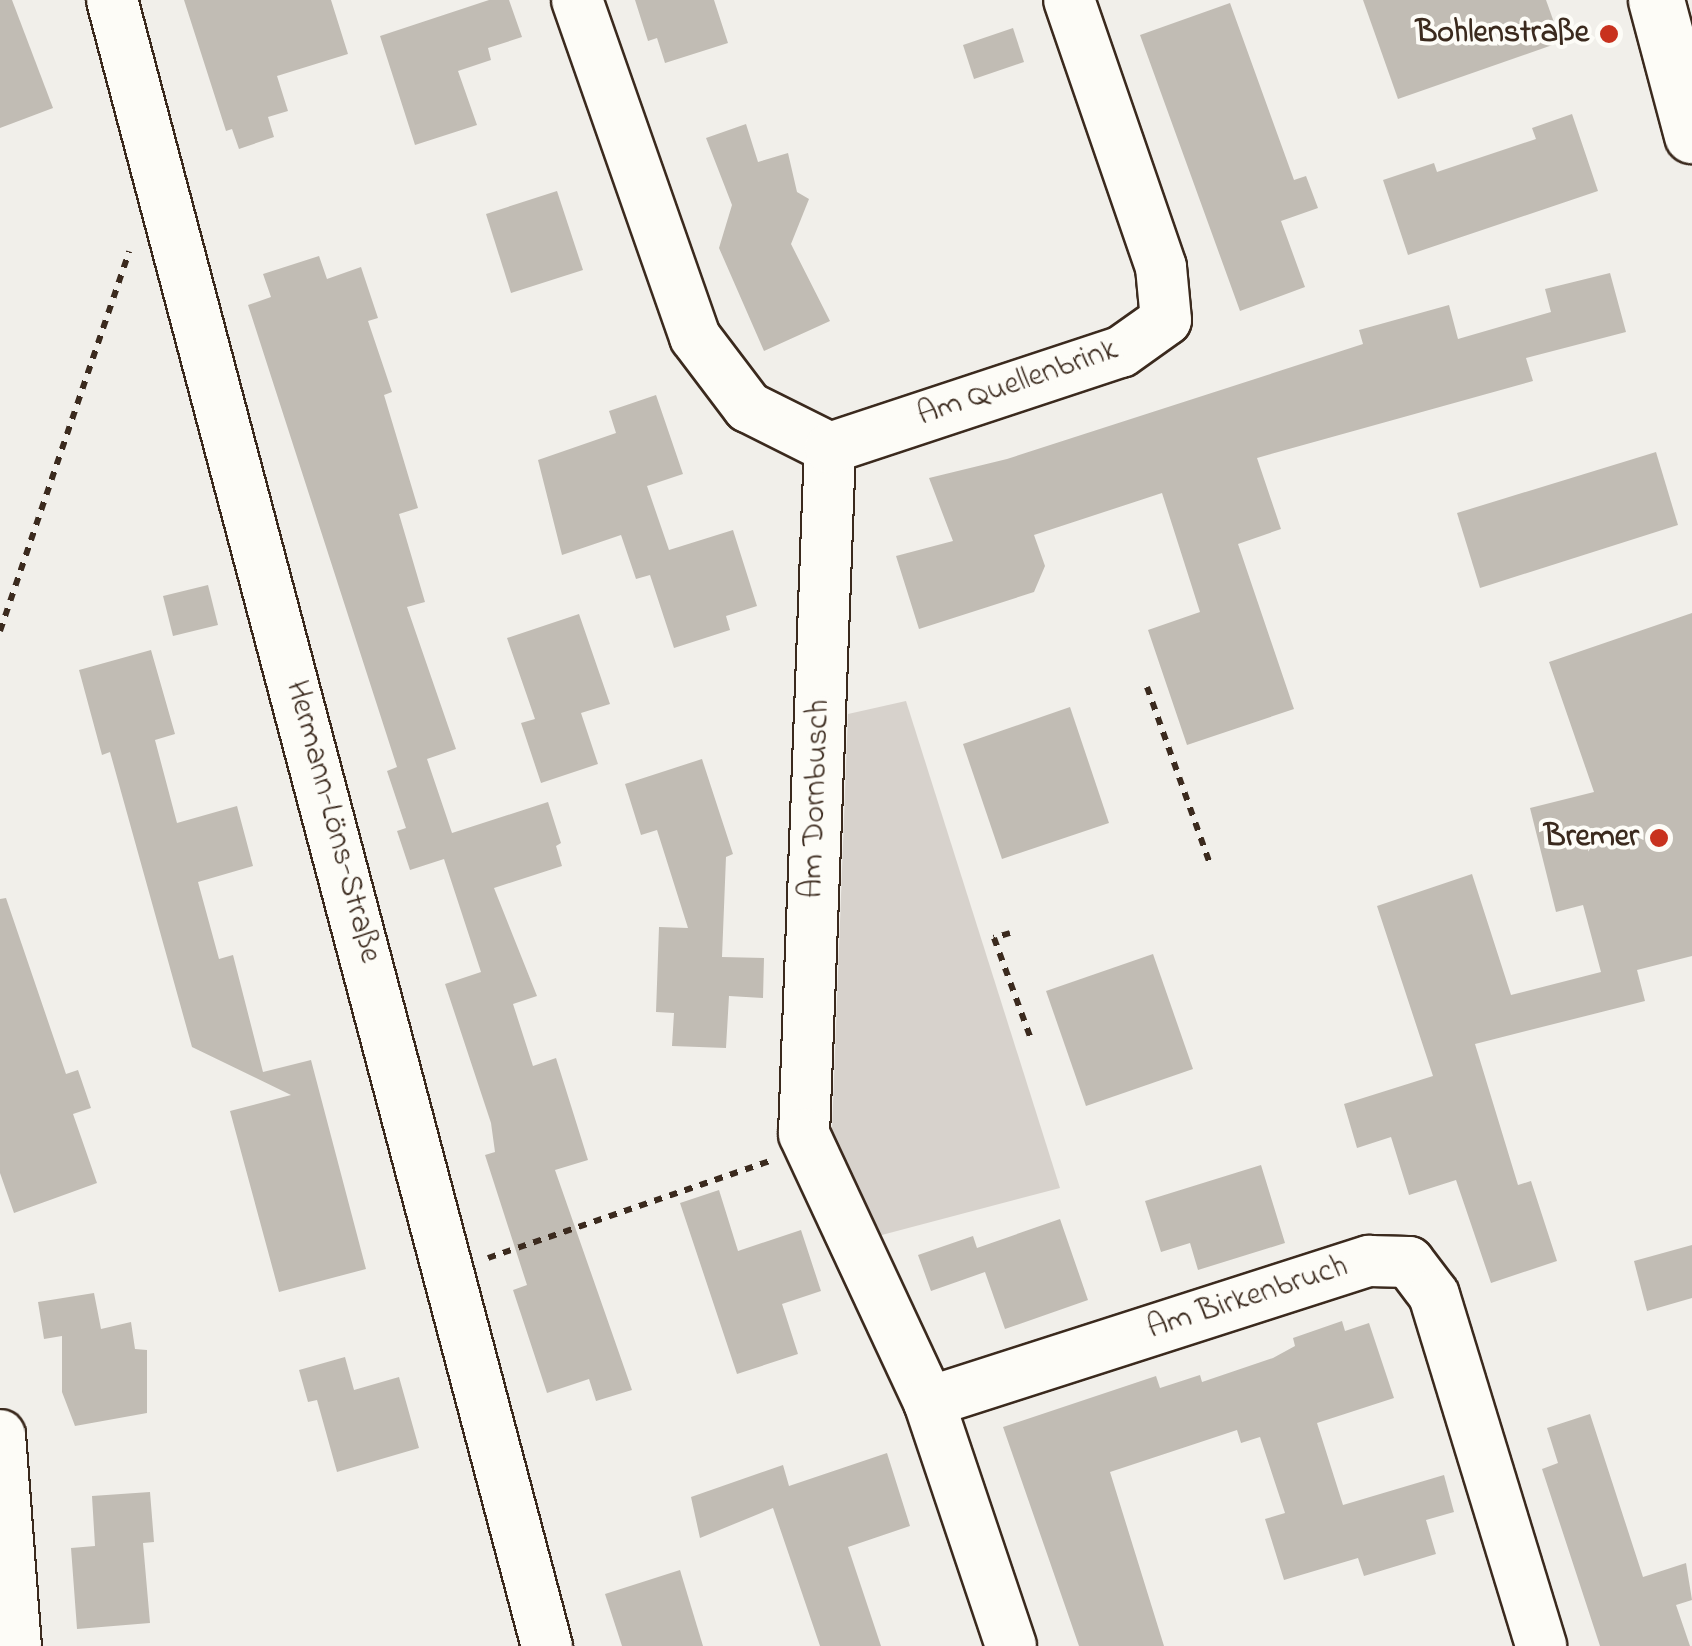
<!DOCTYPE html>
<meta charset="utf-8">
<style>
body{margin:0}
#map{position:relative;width:1692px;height:1646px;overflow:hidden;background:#f1efea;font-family:"Indie Flower",sans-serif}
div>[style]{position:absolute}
.green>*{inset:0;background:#d7d2cc}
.building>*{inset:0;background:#c1bcb4}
.path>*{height:6px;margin-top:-3px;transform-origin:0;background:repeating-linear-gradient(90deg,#3b2a1e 0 8px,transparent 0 16px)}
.roads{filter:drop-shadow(2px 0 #3b2a1e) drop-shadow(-2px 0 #3b2a1e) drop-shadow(0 2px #3b2a1e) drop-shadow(0 -2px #3b2a1e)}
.minor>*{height:50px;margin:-25px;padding:0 25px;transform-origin:25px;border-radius:25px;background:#fdfcf7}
.tertiary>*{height:55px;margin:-27.5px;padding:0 27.5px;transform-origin:27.5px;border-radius:27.5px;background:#fdfcf7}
.dots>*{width:28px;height:28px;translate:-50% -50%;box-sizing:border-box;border:5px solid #fdfcf7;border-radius:50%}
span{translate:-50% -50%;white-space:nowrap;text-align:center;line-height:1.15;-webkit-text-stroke:8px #fdfcf7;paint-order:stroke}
.poi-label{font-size:32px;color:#3b2a1e;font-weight:700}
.right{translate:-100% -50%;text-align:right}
.street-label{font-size:32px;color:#3b2a1e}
</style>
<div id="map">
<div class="green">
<i style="clip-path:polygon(906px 701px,1060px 1188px,878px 1236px,832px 1130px,848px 714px)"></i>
</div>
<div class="building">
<i style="clip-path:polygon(0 0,12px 0,53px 108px,0 128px)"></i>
<i style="clip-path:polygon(184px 0,331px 0,348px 54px,277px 76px,288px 111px,268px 117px,274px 137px,239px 149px,232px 129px,226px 131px)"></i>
<i style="clip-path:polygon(489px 0,509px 0,522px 37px,488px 48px,491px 60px,458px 71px,477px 125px,415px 145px,380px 36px)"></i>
<i style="clip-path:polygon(635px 0,714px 0,728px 43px,665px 63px,657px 38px,648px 41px)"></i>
<i style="clip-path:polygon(1363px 0,1546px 0,1561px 42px,1398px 99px)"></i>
<i style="clip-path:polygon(1230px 3px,1294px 180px,1306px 176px,1318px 208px,1281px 221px,1305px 287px,1240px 311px,1140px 35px)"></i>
<i style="clip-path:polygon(1013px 28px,1024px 62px,974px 79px,963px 45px)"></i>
<i style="clip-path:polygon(1572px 114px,1598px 191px,1408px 255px,1383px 180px,1434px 163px,1437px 172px,1536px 139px,1532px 128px)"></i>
<i style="clip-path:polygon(746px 124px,758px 162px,788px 153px,797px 192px,809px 199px,791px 244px,830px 321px,764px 351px,719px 248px,732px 205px,706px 138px)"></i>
<i style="clip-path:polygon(557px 191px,583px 270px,511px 293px,486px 214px)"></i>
<i style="clip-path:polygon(319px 256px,327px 279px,361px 267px,378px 318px,368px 321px,392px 392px,384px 395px,418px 508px,399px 514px,425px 602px,407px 607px,456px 749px,427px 759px,452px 833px,548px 802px,561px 843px,556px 846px,562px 866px,494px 888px,537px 996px,513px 1004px,533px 1066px,556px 1058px,588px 1160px,555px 1170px,632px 1390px,596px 1401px,589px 1379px,547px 1393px,513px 1290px,527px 1285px,485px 1155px,495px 1152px,491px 1123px,445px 984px,481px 972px,444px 859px,410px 870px,397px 831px,406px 828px,387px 771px,397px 767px,248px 305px,271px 297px,263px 274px)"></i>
<i style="clip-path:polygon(1610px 273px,1626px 332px,1526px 358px,1533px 381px,1257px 458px,1281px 529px,1238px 544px,1294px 709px,1187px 745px,1148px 630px,1200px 612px,1162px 493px,1034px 535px,1045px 566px,1034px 592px,919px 629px,896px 556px,953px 541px,929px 478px,1007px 459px,1363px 344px,1359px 330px,1449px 305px,1458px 339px,1551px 312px,1545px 289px)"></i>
<i style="clip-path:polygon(656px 395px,683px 474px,647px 486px,669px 550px,733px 530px,757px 606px,726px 616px,730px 630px,674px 648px,650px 575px,636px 579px,621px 535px,562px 555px,538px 460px,616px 433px,609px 411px)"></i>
<i style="clip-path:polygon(1656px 452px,1678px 525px,1480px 588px,1457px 513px)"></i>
<i style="clip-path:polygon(208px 585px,218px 625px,173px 636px,163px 596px)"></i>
<i style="clip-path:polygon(1692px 613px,1692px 956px,1637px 970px,1645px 1001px,1475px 1044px,1518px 1185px,1531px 1181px,1557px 1261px,1491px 1283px,1456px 1180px,1409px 1195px,1391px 1137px,1357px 1148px,1344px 1104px,1433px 1076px,1377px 906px,1472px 874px,1511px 995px,1601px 972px,1583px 905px,1556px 912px,1530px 808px,1594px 792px,1549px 662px)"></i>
<i style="clip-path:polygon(579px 614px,610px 704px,581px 713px,598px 764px,541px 783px,521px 723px,535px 719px,507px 638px)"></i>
<i style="clip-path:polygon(151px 650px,175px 734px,155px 740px,177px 823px,237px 806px,253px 866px,198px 882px,219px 959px,233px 955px,263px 1072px,311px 1060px,366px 1269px,279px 1292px,230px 1111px,291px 1095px,192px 1047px,110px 752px,102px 755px,79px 670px)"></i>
<i style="clip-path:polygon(1070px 707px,1109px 823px,1002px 859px,963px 744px)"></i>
<i style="clip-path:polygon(702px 759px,733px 854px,726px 857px,722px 957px,764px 958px,763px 998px,729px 996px,726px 1048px,672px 1046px,674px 1013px,656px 1012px,659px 927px,688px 928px,657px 830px,641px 835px,625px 784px)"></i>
<i style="clip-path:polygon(6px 898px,66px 1074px,78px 1070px,91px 1108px,73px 1114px,97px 1183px,14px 1213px,0 1173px,0 899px)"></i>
<i style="clip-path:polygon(1153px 954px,1193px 1069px,1086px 1106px,1046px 991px)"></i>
<i style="clip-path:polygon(1261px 1165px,1285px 1243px,1198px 1270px,1190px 1243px,1161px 1252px,1145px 1201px)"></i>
<i style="clip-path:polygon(719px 1190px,738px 1251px,801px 1230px,821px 1291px,782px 1304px,798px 1354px,737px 1374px,680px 1203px)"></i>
<i style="clip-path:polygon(1060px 1219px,1088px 1300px,1005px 1329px,985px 1272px,931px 1291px,918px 1255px,973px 1236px,977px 1248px)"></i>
<i style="clip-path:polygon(1692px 1245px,1692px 1298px,1647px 1311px,1634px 1261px)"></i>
<i style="clip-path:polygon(94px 1293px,101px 1329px,131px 1322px,135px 1349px,147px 1350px,147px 1413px,75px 1426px,62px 1392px,62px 1336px,44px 1339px,38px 1302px)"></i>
<i style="clip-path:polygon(1342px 1321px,1345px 1331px,1369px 1323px,1394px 1398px,1317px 1423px,1343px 1505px,1444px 1475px,1454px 1512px,1426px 1520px,1436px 1554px,1364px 1576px,1358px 1558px,1284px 1580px,1265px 1519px,1285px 1513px,1260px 1437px,1241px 1443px,1237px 1430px,1110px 1472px,1164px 1646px,1079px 1646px,1003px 1427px,1156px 1376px,1160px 1388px,1200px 1375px,1202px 1382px,1273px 1358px,1295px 1346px,1293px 1338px)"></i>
<i style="clip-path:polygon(345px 1357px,354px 1390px,399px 1377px,419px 1448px,337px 1472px,317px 1400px,308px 1402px,299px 1370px)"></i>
<i style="clip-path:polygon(1590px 1414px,1643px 1577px,1686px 1563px,1692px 1600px,1676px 1605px,1690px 1646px,1600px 1646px,1542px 1469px,1558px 1463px,1547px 1428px)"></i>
<i style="clip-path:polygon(887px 1453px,910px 1526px,848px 1547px,881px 1646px,820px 1646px,773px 1508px,700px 1538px,691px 1497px,783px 1465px,789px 1486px)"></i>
<i style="clip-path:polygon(150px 1492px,154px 1542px,143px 1543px,150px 1623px,77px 1629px,71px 1548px,95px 1546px,92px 1496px)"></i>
<i style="clip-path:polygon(680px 1570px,703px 1646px,622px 1646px,605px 1594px)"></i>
</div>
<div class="path">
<i style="left:0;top:631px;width:401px;rotate:-71.2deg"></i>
<i style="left:1147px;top:687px;width:191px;rotate:70.4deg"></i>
<i style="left:1010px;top:933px;width:17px;rotate:163deg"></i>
<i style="left:994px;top:938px;width:111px;rotate:69.9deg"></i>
<i style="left:488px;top:1258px;width:297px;rotate:-19deg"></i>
</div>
<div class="roads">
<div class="minor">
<i style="left:112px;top:0;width:1703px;rotate:75.2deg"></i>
<i style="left:577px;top:0;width:357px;rotate:70.7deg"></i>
<i style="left:695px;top:337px;width:88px;rotate:52.9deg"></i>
<i style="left:748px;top:407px;width:92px;rotate:26.6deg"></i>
<i style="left:830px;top:448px;width:686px;rotate:92.17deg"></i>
<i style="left:804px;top:1134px;width:296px;rotate:65deg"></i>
<i style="left:929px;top:1402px;width:257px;rotate:71.4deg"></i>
<i style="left:830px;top:448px;width:306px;rotate:-18.3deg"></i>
<i style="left:1121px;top:352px;width:55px;rotate:-35.4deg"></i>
<i style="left:1166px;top:320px;width:53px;rotate:-95.4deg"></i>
<i style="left:1161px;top:267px;width:282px;rotate:-109deg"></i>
<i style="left:929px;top:1402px;width:462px;rotate:-17.8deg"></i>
<i style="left:1369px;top:1261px;width:40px;rotate:1.4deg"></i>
<i style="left:1409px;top:1262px;width:41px;rotate:52.9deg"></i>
<i style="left:1434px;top:1295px;width:367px;rotate:73deg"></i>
<i style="left:0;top:1435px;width:212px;rotate:85.7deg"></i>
</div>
<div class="tertiary">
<i style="left:1656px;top:0;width:140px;rotate:75.1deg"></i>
</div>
</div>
<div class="dots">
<i style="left:1609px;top:34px;background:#c8321e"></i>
<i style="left:1659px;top:838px;background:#c8321e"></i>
</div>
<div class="poi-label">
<span class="right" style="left:1589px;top:34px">Bohlenstraße</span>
<span class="right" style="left:1639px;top:838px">Bremer</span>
</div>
<div class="street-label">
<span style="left:1018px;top:384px;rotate:-19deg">Am Quellenbrink</span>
<span style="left:817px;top:799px;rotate:-88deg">Am Dornbusch</span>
<span style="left:332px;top:822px;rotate:75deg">Hermann-Löns-Straße</span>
<span style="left:1248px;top:1299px;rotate:-18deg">Am Birkenbruch</span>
</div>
</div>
